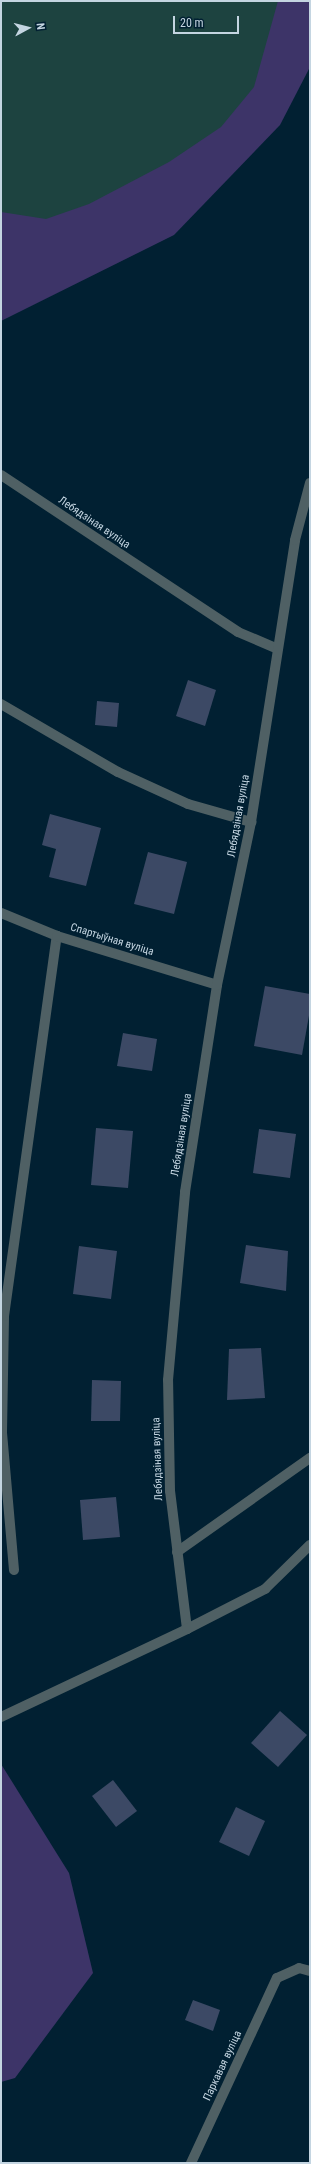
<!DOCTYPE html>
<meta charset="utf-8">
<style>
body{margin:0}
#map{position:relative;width:311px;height:2164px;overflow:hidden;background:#012032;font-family:"Roboto Condensed",sans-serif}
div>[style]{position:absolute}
.green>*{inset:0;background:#3d3468}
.water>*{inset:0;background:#1d4340}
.building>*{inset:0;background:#3c4965}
.service>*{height:10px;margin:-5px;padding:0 5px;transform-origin:5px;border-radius:5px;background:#4f6064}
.minor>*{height:10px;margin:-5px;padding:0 5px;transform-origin:5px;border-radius:5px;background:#4f6064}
.tertiary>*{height:10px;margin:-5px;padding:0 5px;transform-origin:5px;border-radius:5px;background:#4f6064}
span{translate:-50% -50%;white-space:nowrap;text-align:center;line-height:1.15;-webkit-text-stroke:3px #012032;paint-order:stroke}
.street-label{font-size:11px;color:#c4d5e1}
.frame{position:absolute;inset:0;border:2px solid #c4d5e1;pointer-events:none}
.north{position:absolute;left:8px;top:8px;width:40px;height:40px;-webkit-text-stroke:3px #012032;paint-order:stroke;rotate:83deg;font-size:11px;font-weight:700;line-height:16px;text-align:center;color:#c4d5e1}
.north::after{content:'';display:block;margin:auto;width:14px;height:18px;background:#c4d5e1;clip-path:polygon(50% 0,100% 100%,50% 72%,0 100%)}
.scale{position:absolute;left:173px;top:16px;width:66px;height:18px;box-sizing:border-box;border:2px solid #c4d5e1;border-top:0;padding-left:5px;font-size:12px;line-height:14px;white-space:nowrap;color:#c4d5e1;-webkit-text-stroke:3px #012032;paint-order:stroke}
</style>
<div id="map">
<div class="green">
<i style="clip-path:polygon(1px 1px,310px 1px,310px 67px,280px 125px,174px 235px,1px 321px)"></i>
<i style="clip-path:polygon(1px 1764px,69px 1873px,93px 1973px,15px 2078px,1px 2082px)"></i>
</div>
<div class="water">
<i style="clip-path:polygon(1px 1px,278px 1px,254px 87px,221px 127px,169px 162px,89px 204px,46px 219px,1px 212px)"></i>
</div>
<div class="building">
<i style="clip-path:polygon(188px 680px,216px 690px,205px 726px,176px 716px)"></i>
<i style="clip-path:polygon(97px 701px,119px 703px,117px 727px,95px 725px)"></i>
<i style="clip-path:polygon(50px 814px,101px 828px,86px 886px,49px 877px,56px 849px,42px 845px)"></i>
<i style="clip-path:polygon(148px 852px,187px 862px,174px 914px,134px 904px)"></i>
<i style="clip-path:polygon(265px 986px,310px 994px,310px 1010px,302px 1055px,254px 1046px)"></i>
<i style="clip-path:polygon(123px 1033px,157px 1039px,152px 1071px,117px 1066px)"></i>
<i style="clip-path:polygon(96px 1128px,133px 1131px,128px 1188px,91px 1185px)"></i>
<i style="clip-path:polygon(259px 1129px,296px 1134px,290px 1178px,253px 1173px)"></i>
<i style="clip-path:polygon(246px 1245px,288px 1251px,286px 1291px,240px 1283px)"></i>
<i style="clip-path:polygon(79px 1246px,117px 1251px,111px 1299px,73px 1294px)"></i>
<i style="clip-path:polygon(261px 1348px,265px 1398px,227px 1400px,229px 1349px)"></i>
<i style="clip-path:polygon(92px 1380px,121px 1381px,120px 1421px,91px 1421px)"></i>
<i style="clip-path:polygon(116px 1497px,120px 1537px,83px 1540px,80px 1500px)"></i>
<i style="clip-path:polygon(280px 1711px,307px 1735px,278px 1767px,251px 1743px)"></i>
<i style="clip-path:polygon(113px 1780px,137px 1811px,116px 1827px,92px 1796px)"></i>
<i style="clip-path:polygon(236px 1807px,265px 1821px,249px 1856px,219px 1842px)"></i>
<i style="clip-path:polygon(193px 2000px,220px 2010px,213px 2031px,185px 2020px)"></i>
</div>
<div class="service">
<i style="left:1px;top:704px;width:135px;rotate:30.2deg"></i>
<i style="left:118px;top:772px;width:77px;rotate:24.6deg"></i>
<i style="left:188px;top:804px;width:66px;rotate:15.9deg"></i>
<i style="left:177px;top:1552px;width:163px;rotate:-35.3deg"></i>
<i style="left:14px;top:1570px;width:139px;rotate:-95deg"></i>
<i style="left:2px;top:1432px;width:116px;rotate:-89deg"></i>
<i style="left:4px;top:1316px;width:384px;rotate:-82.1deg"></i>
</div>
<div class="minor">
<i style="left:1px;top:475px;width:284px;rotate:33.5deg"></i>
<i style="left:238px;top:632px;width:43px;rotate:23deg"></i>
<i style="left:1px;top:913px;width:61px;rotate:22.3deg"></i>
<i style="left:57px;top:936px;width:167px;rotate:17deg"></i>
<i style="left:187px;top:1629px;width:139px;rotate:-97deg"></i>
<i style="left:170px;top:1491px;width:111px;rotate:-91deg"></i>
<i style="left:168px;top:1380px;width:189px;rotate:-84.8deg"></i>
<i style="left:185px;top:1192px;width:209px;rotate:-81.2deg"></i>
<i style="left:217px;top:985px;width:167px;rotate:-78.2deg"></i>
<i style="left:251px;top:822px;width:285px;rotate:-81.1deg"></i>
<i style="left:295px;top:540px;width:59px;rotate:-75.3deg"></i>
<i style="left:191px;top:2163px;width:204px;rotate:-65.1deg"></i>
<i style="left:277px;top:1978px;width:24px;rotate:-24deg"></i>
<i style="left:299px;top:1968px;width:11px;rotate:15deg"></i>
</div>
<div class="tertiary">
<i style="left:1px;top:1717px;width:206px;rotate:-25.3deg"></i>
<i style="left:187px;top:1629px;width:88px;rotate:-27.1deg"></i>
<i style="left:265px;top:1589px;width:63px;rotate:-44.4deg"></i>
</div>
<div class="street-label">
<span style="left:94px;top:523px;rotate:34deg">Лебядзіная вуліца</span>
<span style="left:239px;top:816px;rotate:-80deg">Лебядзіная вуліца</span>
<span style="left:112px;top:940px;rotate:17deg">Спартыўная вуліца</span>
<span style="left:182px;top:1135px;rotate:-81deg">Лебядзіная вуліца</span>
<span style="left:158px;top:1459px;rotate:-92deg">Лебядзіная вуліца</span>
<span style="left:223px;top:2066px;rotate:-65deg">Паркавая вуліца</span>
</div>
<div class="frame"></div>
<div class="north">N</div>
<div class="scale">20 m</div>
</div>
